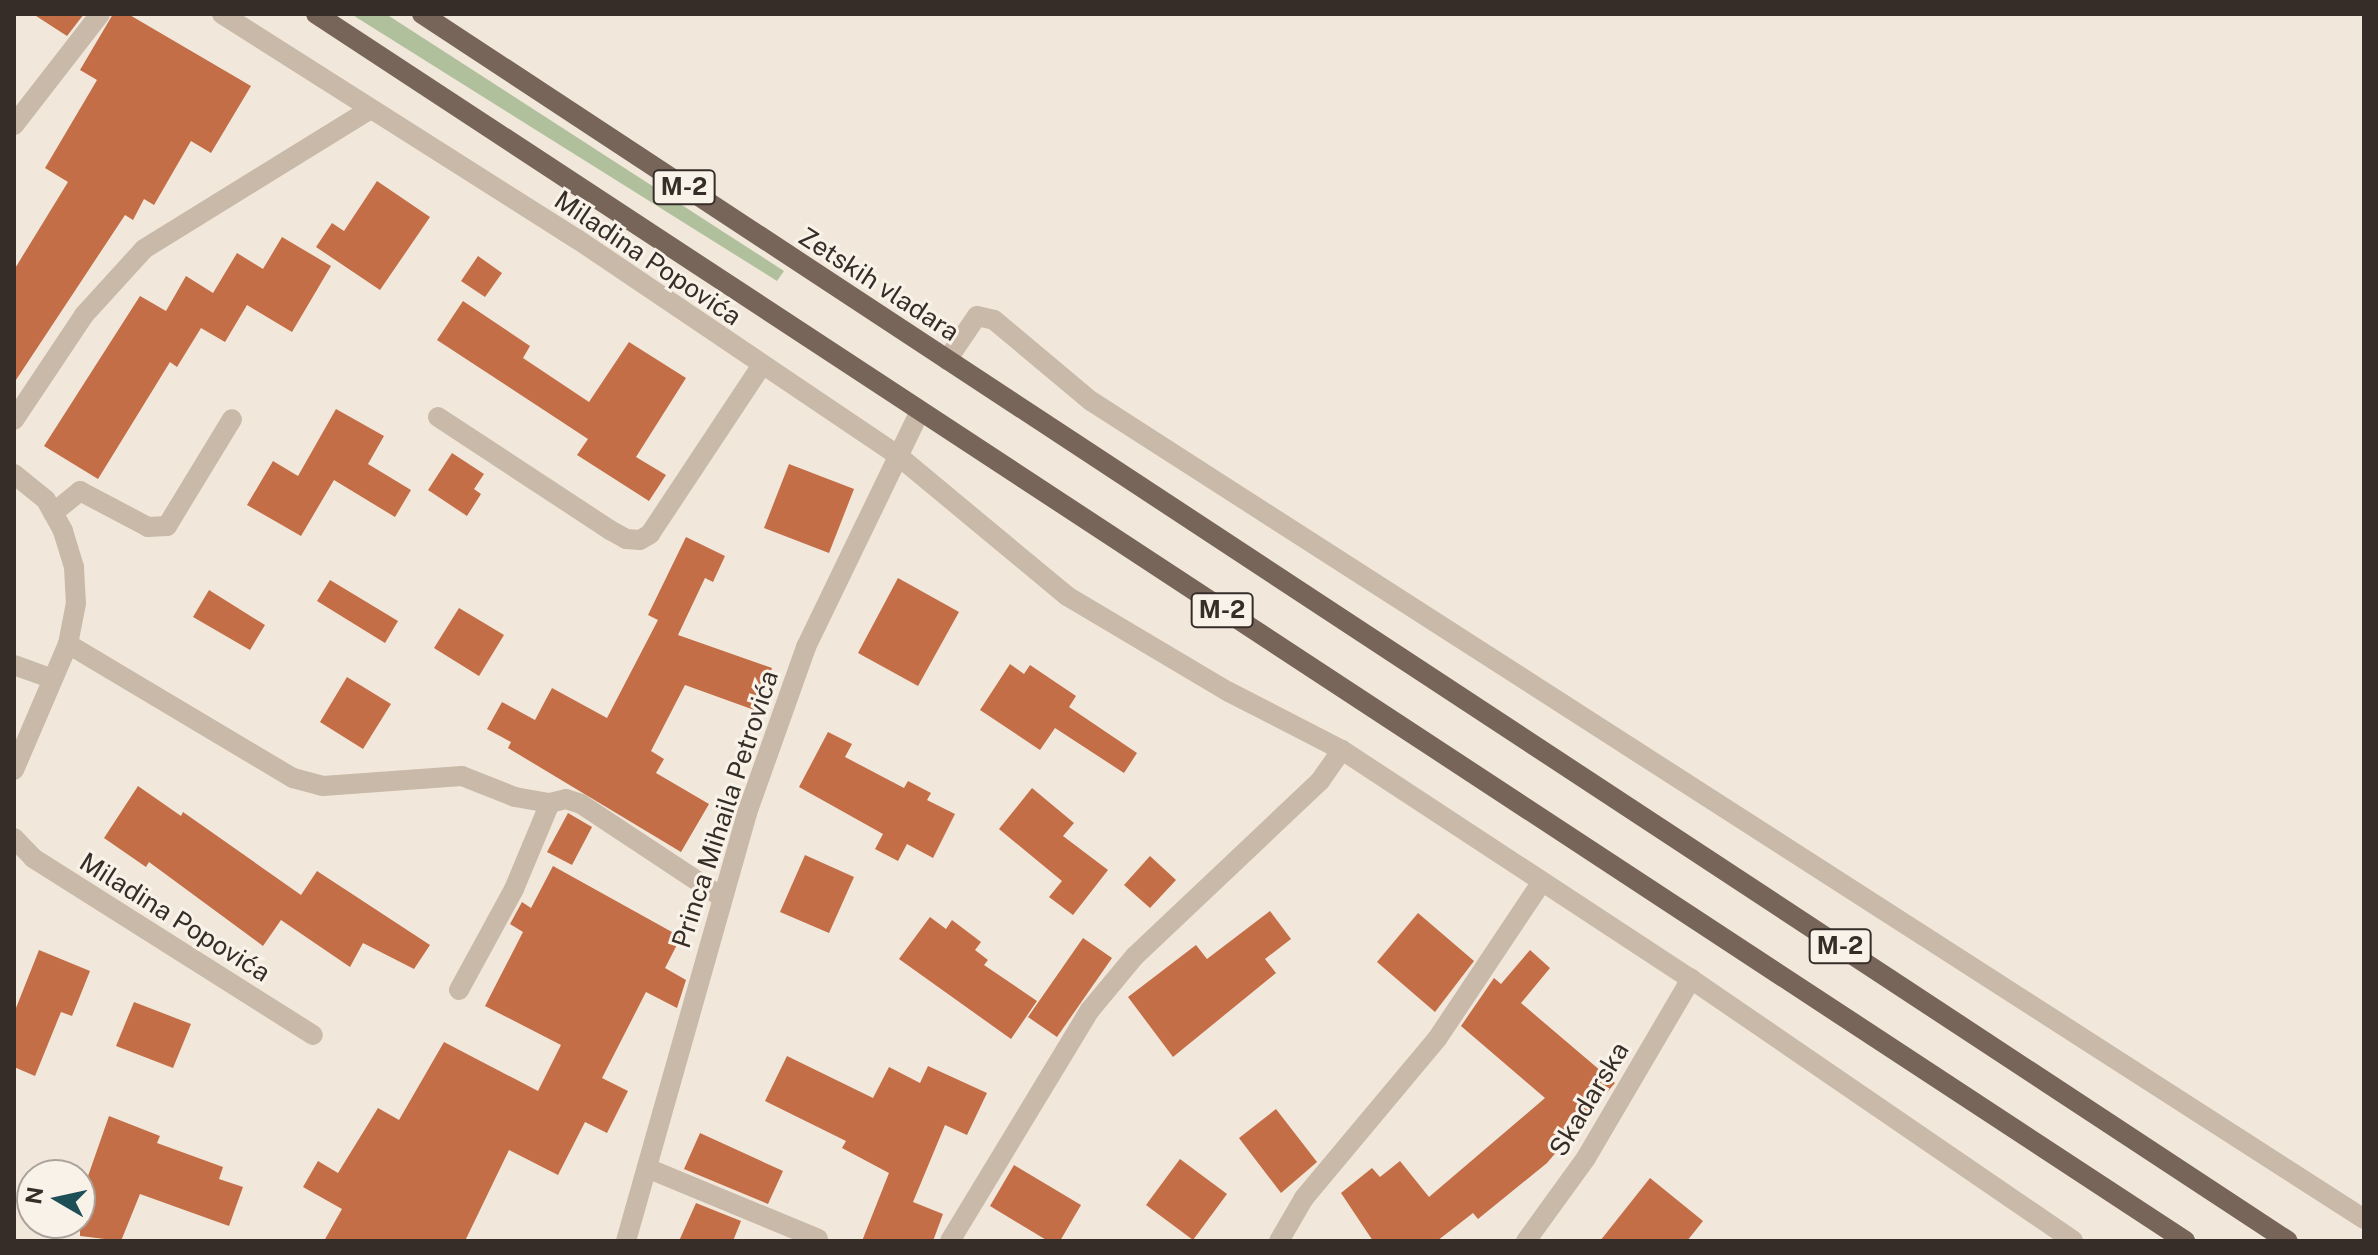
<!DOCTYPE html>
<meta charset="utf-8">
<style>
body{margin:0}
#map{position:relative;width:2378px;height:1255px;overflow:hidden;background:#f1e8db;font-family:"Public Sans",sans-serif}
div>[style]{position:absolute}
.green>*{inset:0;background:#b1c09c}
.building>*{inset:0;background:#c36e47}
.minor>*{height:20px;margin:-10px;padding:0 10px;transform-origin:10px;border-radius:10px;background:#c9b9a8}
.major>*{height:20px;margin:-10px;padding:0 10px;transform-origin:10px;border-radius:10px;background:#786559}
span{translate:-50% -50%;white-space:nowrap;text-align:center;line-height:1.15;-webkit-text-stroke:6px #f9f2e8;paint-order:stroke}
.shield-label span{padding:2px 6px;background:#f9f2e8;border:2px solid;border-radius:6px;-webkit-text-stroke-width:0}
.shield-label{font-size:24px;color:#362d28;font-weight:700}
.street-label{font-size:26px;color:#362d28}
.frame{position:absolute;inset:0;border:16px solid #362d28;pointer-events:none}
.north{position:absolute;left:16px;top:1159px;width:80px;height:80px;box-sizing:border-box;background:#f9f2e8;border:2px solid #aba39b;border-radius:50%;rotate:279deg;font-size:22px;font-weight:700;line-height:32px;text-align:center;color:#362d28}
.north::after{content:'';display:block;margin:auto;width:28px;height:36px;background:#1e4f57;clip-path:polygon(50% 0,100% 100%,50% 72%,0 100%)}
</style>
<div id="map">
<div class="green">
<i style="clip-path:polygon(351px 14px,386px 14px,784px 271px,777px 281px)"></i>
</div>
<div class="building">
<i style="clip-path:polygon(33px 14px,84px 14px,67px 36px)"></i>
<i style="clip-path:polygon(113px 14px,128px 14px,251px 86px,211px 153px,191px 141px,154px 205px,144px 199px,133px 220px,125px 215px,14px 383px,14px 270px,68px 182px,45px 168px,97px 80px,80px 70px)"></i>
<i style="clip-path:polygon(377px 181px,430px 217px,380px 290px,316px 247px,332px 223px,344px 231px)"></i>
<i style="clip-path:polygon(282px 237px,331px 266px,292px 332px,247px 305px,225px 342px,201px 328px,177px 367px,170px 362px,98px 479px,44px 446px,140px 296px,166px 311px,186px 276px,213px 293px,237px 253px,263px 269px)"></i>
<i style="clip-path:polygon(478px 256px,502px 273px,485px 297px,461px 281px)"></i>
<i style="clip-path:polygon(463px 301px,530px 346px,523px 358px,589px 402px,629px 342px,686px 378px,636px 457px,666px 475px,649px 501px,577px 455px,588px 439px,437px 340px)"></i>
<i style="clip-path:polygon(336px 409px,384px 436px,368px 464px,411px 490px,395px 517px,334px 480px,301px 536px,247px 505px,273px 461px,298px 476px)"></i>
<i style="clip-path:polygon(452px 453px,484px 474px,474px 489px,481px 494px,467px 516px,428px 490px)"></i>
<i style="clip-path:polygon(789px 464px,854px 489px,829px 553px,764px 528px)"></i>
<i style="clip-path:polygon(686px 537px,725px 556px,713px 582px,705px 578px,678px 635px,772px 668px,757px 711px,685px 685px,651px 751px,664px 759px,656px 773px,709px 804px,681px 852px,508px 748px,511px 742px,487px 729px,502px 702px,535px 720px,552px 688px,607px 718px,658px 620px,648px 615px)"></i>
<i style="clip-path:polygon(898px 578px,959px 612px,918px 686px,858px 653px)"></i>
<i style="clip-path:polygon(330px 580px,398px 621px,385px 643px,317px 601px)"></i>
<i style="clip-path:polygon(209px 590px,265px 625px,250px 650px,193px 617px)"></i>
<i style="clip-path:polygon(459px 608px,504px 635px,479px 676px,434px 648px)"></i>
<i style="clip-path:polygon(1010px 664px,1024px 674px,1030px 665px,1076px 696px,1069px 707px,1137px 753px,1124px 773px,1055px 728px,1040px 750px,980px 710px)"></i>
<i style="clip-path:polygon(347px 677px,391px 704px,363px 749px,320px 722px)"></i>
<i style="clip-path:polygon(828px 732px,852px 744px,845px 757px,904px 788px,908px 781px,931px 793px,927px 800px,955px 814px,933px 858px,907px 844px,898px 861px,875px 849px,883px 834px,799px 787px)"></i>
<i style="clip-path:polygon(138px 786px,181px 816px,183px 812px,301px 895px,317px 871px,430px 945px,414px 969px,363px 943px,350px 967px,281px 920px,263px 946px,149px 862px,146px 867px,104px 838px)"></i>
<i style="clip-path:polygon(1032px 788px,1074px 823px,1063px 836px,1108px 870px,1073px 915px,1049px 897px,1062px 881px,999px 829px)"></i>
<i style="clip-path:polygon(568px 813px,592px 827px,572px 865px,547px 852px)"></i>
<i style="clip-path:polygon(805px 855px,854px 877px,829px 933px,780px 912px)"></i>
<i style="clip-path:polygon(1150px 856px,1176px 880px,1150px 908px,1124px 885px)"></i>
<i style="clip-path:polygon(553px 866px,681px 937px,665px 968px,686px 980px,677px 1008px,646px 992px,602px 1078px,628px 1091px,607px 1133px,585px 1122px,558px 1175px,509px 1150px,465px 1241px,324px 1241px,342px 1209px,303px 1187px,318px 1161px,338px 1173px,378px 1108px,399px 1120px,444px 1042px,538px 1091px,561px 1045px,485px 1006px,523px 932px,510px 924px,522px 902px,531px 908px)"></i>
<i style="clip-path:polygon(1270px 911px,1291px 939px,1265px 959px,1276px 973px,1173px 1057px,1128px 997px,1196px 945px,1207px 959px)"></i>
<i style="clip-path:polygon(1418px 913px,1474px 961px,1435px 1012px,1377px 962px)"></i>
<i style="clip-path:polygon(930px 917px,946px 929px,952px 920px,981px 942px,975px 950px,988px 960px,984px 965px,1037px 1001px,1011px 1039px,899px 959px)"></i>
<i style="clip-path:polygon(1083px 938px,1112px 958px,1057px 1037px,1028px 1017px)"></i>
<i style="clip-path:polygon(39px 950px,90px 971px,72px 1016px,61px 1012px,35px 1076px,14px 1067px,14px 1013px)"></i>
<i style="clip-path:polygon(1530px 950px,1550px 968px,1521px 1003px,1615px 1083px,1547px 1163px,1478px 1219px,1473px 1213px,1437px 1241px,1373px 1241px,1341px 1193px,1372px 1168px,1380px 1177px,1400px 1161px,1429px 1197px,1545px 1098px,1461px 1026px,1494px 978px,1501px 984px)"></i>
<i style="clip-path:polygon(134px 1002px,191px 1024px,173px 1068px,116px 1046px)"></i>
<i style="clip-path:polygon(787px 1056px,873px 1098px,889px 1067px,920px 1083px,928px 1066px,987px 1093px,967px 1135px,945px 1125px,913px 1202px,943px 1214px,933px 1241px,862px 1241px,889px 1173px,842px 1148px,846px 1141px,765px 1101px)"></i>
<i style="clip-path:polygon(1276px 1109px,1317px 1162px,1281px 1193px,1239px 1138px)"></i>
<i style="clip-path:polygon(109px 1116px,160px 1136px,157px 1143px,223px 1167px,219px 1179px,243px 1187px,229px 1226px,140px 1194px,121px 1241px,80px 1236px,80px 1199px)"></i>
<i style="clip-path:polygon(700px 1133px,783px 1171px,768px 1204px,684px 1169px)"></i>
<i style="clip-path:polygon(1180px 1159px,1227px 1194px,1193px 1240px,1146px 1205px)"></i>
<i style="clip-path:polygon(1014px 1165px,1081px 1205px,1060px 1241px,1048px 1241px,990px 1206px)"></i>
<i style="clip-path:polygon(1650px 1178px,1703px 1221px,1687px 1241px,1600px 1241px)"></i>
<i style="clip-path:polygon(696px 1203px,741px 1221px,733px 1241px,679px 1241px)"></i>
</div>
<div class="minor">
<i style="left:222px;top:14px;width:420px;rotate:32.4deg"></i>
<i style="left:577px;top:239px;width:385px;rotate:34deg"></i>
<i style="left:896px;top:454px;width:222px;rotate:39.7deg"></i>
<i style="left:1067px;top:596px;width:188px;rotate:30.7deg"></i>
<i style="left:1229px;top:692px;width:127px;rotate:27.2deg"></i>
<i style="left:1342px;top:750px;width:417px;rotate:33.3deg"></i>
<i style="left:1691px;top:979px;width:463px;rotate:34.4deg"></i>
<i style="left:14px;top:125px;width:140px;rotate:-52.2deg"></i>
<i style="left:947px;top:360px;width:53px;rotate:-55.7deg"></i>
<i style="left:977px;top:316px;width:17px;rotate:13deg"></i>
<i style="left:994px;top:320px;width:126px;rotate:39.9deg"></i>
<i style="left:1091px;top:401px;width:1513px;rotate:32.72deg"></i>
<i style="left:438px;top:417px;width:206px;rotate:33.3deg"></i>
<i style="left:610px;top:530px;width:18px;rotate:29deg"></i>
<i style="left:626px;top:539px;width:14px;rotate:4deg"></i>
<i style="left:640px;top:540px;width:12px;rotate:-31deg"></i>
<i style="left:650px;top:534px;width:203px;rotate:-56.5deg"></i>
<i style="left:14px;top:420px;width:126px;rotate:-56.3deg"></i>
<i style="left:84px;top:315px;width:89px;rotate:-47.7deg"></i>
<i style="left:144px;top:249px;width:264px;rotate:-31.7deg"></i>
<i style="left:14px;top:474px;width:41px;rotate:39.1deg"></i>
<i style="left:46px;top:500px;width:35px;rotate:61deg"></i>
<i style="left:63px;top:531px;width:38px;rotate:73deg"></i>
<i style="left:74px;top:567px;width:36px;rotate:87deg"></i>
<i style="left:76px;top:603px;width:42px;rotate:101deg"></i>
<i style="left:68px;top:644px;width:137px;rotate:113.2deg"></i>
<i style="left:53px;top:513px;width:35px;rotate:-39deg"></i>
<i style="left:80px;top:491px;width:77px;rotate:27.9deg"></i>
<i style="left:148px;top:527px;width:19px;rotate:-3deg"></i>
<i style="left:167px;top:526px;width:125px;rotate:-58.7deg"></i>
<i style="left:68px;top:644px;width:262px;rotate:30.8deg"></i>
<i style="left:293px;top:778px;width:31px;rotate:15deg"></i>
<i style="left:323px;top:786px;width:139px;rotate:-4.1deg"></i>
<i style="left:462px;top:776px;width:57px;rotate:21.6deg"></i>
<i style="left:515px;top:797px;width:36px;rotate:10deg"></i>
<i style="left:550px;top:803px;width:16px;rotate:-14deg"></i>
<i style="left:566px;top:799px;width:16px;rotate:18deg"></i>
<i style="left:581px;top:804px;width:167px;rotate:33.5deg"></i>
<i style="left:14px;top:665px;width:41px;rotate:19.7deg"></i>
<i style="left:14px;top:838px;width:28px;rotate:46deg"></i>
<i style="left:33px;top:858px;width:331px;rotate:32.3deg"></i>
<i style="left:459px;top:990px;width:115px;rotate:-61.4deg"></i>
<i style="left:514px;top:889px;width:93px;rotate:-67.3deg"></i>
<i style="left:647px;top:1168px;width:185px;rotate:22.5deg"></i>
<i style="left:626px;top:1241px;width:445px;rotate:-74.2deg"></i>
<i style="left:747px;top:813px;width:176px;rotate:-70.4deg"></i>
<i style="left:806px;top:647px;width:262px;rotate:-64.2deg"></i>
<i style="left:950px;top:1241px;width:270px;rotate:-58.8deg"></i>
<i style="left:1090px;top:1010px;width:70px;rotate:-50.2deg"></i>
<i style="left:1135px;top:956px;width:255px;rotate:-43.4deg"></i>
<i style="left:1320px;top:781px;width:38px;rotate:-55deg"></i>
<i style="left:1279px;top:1241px;width:50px;rotate:-59.8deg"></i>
<i style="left:1304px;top:1198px;width:207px;rotate:-50.1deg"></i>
<i style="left:1437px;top:1039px;width:187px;rotate:-56.3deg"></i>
<i style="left:1526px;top:1241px;width:102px;rotate:-54.1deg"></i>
<i style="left:1586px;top:1158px;width:208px;rotate:-59.6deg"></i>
</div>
<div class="major">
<i style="left:316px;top:14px;width:2236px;rotate:33.28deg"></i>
<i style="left:422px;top:14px;width:2233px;rotate:33.33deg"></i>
</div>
<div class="shield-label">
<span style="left:684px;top:187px">M-2</span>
<span style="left:1222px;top:610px">M-2</span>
<span style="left:1840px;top:946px">M-2</span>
</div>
<div class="street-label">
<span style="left:648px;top:258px;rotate:34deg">Miladina Popovića</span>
<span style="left:879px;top:284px;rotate:33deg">Zetskih vladara</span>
<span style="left:725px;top:809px;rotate:-72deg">Princa Mihaila Petrovića</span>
<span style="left:175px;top:917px;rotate:32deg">Miladina Popovića</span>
<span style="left:1589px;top:1099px;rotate:-59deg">Skadarska</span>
</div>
<div class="frame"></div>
<div class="north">N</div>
</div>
